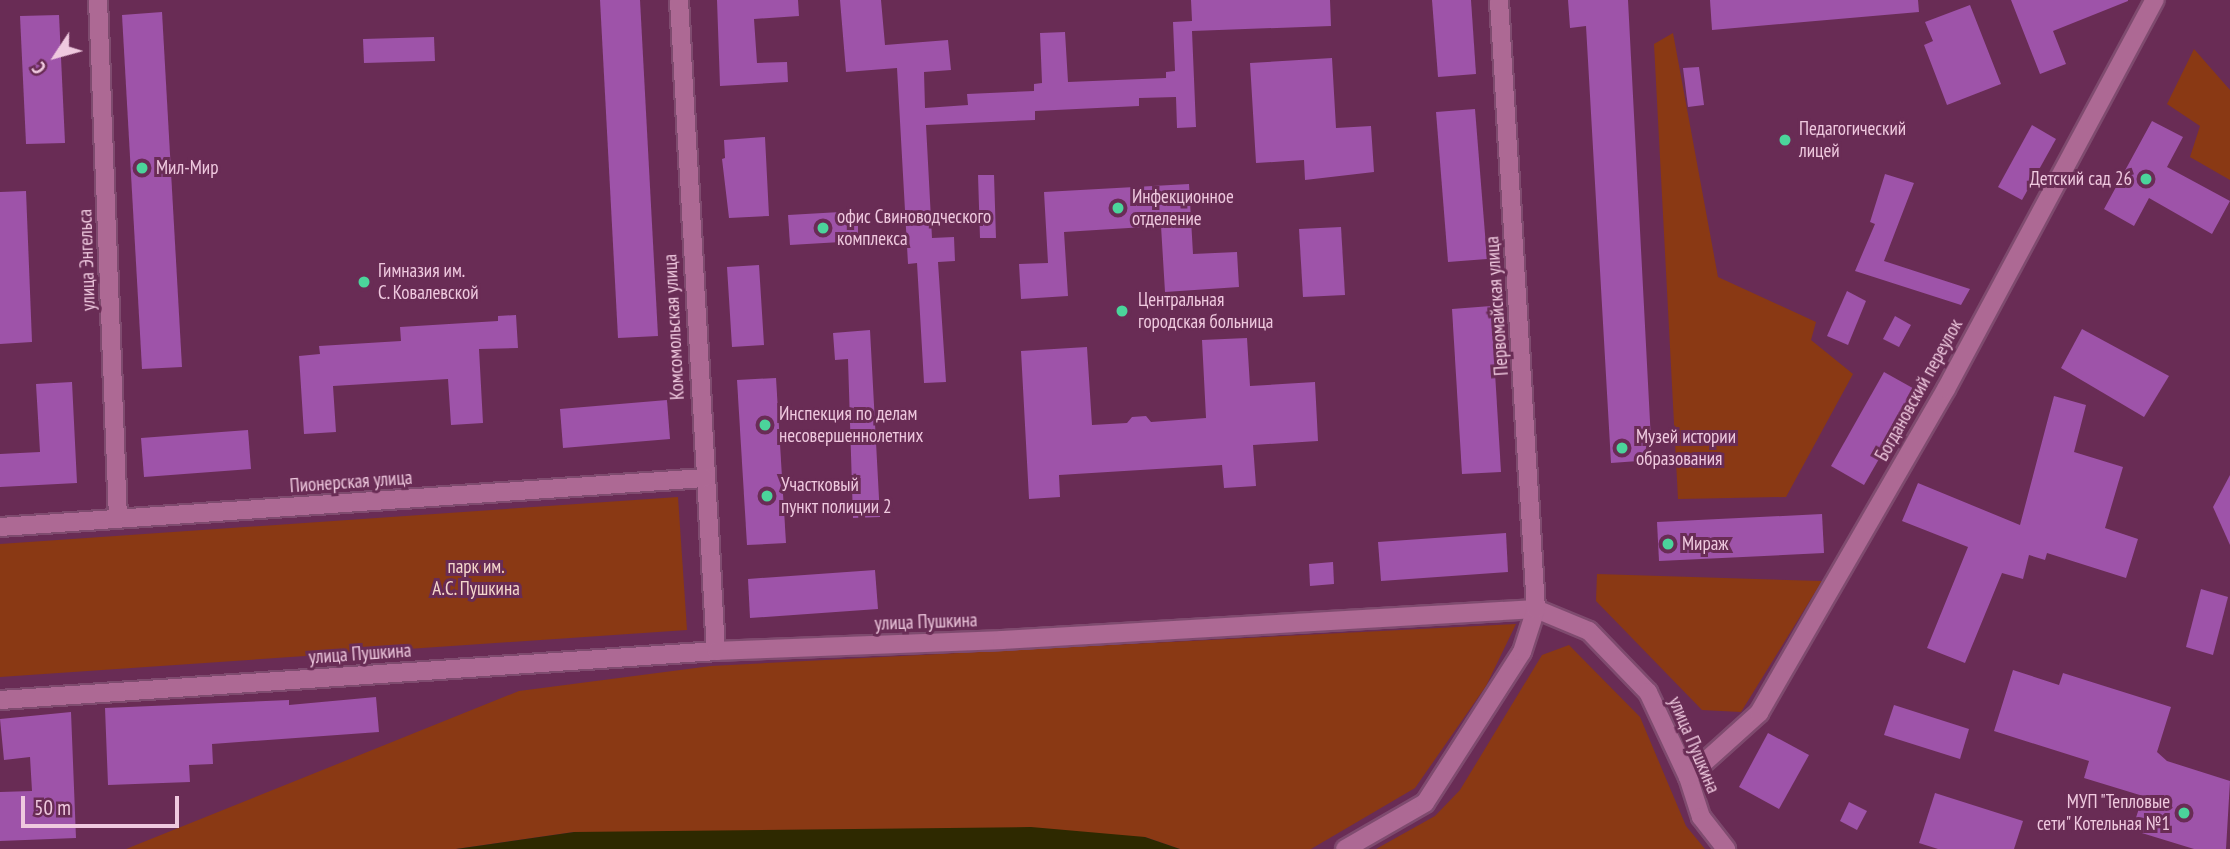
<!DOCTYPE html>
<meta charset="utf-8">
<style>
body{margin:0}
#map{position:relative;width:2230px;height:849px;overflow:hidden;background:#692c55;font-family:"PT Sans Narrow",sans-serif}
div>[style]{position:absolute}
.green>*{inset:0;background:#8a3914}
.water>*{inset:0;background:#2e2900}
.building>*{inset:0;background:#9e53a9}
.roads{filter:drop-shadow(2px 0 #7f4b6f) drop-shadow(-2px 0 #7f4b6f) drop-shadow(0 2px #7f4b6f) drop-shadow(0 -2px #7f4b6f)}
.minor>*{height:18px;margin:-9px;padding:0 9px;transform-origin:9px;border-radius:9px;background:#ad6994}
.dots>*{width:19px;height:19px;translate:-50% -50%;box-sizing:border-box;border:4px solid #692c55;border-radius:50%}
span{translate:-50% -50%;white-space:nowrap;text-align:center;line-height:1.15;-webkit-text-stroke:6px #692c55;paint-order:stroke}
.poi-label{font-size:19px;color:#efc9df}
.left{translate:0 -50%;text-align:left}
.right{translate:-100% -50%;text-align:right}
.street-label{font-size:19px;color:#efc9df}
.park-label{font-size:19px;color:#f4d7cc}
.north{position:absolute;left:21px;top:21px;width:70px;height:70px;-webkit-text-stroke:5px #692c55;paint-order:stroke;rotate:234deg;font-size:19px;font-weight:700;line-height:28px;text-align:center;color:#efc9df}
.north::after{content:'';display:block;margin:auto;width:24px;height:32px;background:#efc9df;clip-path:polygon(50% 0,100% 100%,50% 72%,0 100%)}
.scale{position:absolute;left:21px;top:796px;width:158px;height:32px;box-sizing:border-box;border:4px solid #efc9df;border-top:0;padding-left:9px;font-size:21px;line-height:24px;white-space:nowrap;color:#efc9df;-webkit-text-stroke:5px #692c55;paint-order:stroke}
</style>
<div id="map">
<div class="green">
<i style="clip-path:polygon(1673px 33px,1718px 277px,1816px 322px,1811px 340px,1853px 374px,1786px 497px,1678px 499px,1654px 44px)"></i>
<i style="clip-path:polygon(2194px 49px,2230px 90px,2230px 180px,2190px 157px,2200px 126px,2167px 104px)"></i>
<i style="clip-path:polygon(678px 497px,687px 630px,0 677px,0 544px)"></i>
<i style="clip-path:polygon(1597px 574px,1822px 581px,1741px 712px,1702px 710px,1596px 601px)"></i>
<i style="clip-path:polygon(1516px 624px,1486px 686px,1415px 788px,1311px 849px,1180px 849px,1145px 837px,574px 832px,456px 849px,126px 849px,519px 691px,711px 666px)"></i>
<i style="clip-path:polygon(1569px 645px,1640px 717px,1686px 826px,1705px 849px,1376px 849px,1435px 816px,1460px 790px,1542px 655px)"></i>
</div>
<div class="water">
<i style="clip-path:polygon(1031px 827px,1145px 837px,1180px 849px,456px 849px,574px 832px)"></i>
</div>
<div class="building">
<i style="clip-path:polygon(600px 0,640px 0,658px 336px,618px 338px)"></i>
<i style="clip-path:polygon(717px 0,798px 0,799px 16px,754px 19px,757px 63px,787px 62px,788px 82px,720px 86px)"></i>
<i style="clip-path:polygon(840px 0,881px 0,885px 45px,948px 40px,951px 70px,924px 72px,925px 108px,968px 105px,967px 94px,1034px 91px,1034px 84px,1042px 83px,1040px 33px,1065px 32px,1068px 82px,1166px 78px,1166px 72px,1175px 71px,1173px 22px,1192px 21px,1191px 0,1330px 0,1331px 26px,1192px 31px,1196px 127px,1177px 128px,1176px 97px,1139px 98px,1139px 106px,1035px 111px,1035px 120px,926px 125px,932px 238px,954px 237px,955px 261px,938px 262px,946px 382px,924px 383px,917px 263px,908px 264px,897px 68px,846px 72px)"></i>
<i style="clip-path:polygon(1432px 0,1471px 0,1476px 74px,1438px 77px)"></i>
<i style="clip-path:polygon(1568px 0,1628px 0,1652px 460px,1611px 463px,1586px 26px,1570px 28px)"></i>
<i style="clip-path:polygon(1710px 0,1918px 0,1919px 12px,1712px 30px)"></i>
<i style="clip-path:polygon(2011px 0,2128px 0,2128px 1px,2053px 31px,2066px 64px,2040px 74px)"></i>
<i style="clip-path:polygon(1970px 5px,2001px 84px,1947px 105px,1924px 45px,1933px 41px,1925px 22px)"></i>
<i style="clip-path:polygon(162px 12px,182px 367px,142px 369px,122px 15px)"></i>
<i style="clip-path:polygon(59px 15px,65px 143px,26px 144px,20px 16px)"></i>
<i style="clip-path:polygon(434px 37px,435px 61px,364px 63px,363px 39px)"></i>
<i style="clip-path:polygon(1332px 58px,1336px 128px,1371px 126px,1374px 172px,1305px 180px,1304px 160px,1256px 163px,1250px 63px)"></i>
<i style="clip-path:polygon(1699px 67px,1704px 105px,1688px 107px,1683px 68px)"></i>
<i style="clip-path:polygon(1475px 109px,1487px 259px,1448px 262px,1436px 112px)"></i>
<i style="clip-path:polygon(2152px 121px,2183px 137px,2167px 167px,2230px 201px,2212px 234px,2149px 198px,2134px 226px,2104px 209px)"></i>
<i style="clip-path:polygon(2032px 125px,2056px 139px,2022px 200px,1998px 187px)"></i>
<i style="clip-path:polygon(765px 137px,769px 216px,729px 218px,722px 159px,725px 158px,724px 140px)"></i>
<i style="clip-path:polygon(1885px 174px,1914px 183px,1884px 261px,1970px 289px,1961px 305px,1855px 271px,1875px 224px,1870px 222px)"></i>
<i style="clip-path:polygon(978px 175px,994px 175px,996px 238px,980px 238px)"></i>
<i style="clip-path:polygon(1189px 184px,1193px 254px,1237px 252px,1239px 287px,1165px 292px,1161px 226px,1064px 232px,1068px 296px,1021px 299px,1019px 264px,1048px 263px,1044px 192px)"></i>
<i style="clip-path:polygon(26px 191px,32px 342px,0 344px,0 192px)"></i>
<i style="clip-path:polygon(858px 211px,858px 241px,790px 245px,788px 215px)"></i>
<i style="clip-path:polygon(1341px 227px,1345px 295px,1303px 297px,1299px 229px)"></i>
<i style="clip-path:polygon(759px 265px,764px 345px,732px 347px,727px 267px)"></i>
<i style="clip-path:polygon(1847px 291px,1866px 301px,1848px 345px,1827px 336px)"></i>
<i style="clip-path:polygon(1491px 306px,1501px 472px,1462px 474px,1452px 309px)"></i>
<i style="clip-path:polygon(516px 315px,518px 348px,479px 349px,483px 423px,451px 425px,448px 379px,333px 386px,336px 432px,304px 434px,299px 356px,320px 354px,319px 346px,401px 341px,400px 327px,498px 321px,498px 316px)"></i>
<i style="clip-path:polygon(1895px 316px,1911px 325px,1899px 347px,1883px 339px)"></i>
<i style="clip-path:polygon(2082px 329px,2169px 376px,2144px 417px,2061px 368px)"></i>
<i style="clip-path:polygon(870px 330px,880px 517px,853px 518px,848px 359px,835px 360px,833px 333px)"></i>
<i style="clip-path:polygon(1247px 338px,1250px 386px,1315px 382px,1318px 441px,1253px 445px,1256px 486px,1224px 488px,1222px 465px,1059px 475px,1060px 497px,1029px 499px,1021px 351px,1087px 347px,1092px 425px,1127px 423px,1132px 417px,1146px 416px,1151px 422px,1206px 418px,1202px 340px)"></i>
<i style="clip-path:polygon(1884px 372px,1918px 391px,1864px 485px,1831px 466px)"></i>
<i style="clip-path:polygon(776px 378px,786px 543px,747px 545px,737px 380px)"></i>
<i style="clip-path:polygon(72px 382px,77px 483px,0 487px,0 454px,40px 452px,36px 384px)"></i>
<i style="clip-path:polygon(2054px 396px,2086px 405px,2074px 452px,2123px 467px,2105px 528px,2138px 539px,2126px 578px,2047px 553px,2045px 560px,2029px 555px,2023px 579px,2002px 573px,1965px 663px,1927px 648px,1968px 547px,1902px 521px,1918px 483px,2020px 525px)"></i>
<i style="clip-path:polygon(667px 400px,670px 439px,563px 448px,560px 409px)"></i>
<i style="clip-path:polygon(248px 430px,251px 469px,144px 477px,141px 438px)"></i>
<i style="clip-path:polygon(2230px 475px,2230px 545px,2213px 507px)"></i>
<i style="clip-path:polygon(1822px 514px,1824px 553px,1659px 561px,1657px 522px)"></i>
<i style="clip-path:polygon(1506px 533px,1508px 572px,1381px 581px,1378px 542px)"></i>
<i style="clip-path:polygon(1333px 562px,1334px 584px,1310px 586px,1309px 564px)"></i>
<i style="clip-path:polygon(875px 570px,878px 609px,750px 618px,748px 579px)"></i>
<i style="clip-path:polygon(2201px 589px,2228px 597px,2213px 655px,2186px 647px)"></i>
<i style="clip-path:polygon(2013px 670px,2059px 685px,2063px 673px,2171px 707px,2157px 752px,2167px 761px,2230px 781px,2226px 849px,2194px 849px,2132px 830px,2143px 796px,2084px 778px,2089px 761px,1994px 731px)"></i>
<i style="clip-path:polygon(376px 697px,379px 732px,212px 744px,213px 764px,189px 765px,190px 782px,108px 785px,105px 708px,289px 700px,289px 705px)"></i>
<i style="clip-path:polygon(1894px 705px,1969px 729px,1960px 759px,1884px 735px)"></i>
<i style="clip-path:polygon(71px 712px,76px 838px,0 841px,0 792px,32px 791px,30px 757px,4px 760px,0 719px)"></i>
<i style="clip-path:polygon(1768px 733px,1809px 755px,1779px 809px,1739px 787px)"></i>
<i style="clip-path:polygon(1935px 793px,2023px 821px,2014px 849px,1938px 849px,1919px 843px)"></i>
<i style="clip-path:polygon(1849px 802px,1867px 811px,1857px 830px,1840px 821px)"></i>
</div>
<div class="roads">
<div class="minor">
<i style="left:98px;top:0;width:519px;rotate:87.79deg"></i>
<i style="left:679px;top:0;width:652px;rotate:86.75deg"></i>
<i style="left:0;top:527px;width:706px;rotate:-3.98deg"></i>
<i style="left:0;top:700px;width:718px;rotate:-3.91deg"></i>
<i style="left:716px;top:651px;width:286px;rotate:-2.2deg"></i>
<i style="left:1002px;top:640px;width:535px;rotate:-3.32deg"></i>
<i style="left:1536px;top:609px;width:57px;rotate:22.5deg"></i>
<i style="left:1589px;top:631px;width:85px;rotate:46deg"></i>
<i style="left:1648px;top:692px;width:94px;rotate:64.8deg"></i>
<i style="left:1688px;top:777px;width:42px;rotate:72deg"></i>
<i style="left:1701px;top:817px;width:41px;rotate:52deg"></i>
<i style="left:1688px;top:777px;width:96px;rotate:-42deg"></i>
<i style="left:1759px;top:713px;width:374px;rotate:-60deg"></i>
<i style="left:1946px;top:389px;width:442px;rotate:-61.8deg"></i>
<i style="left:1345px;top:849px;width:92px;rotate:-29.9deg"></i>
<i style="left:1425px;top:803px;width:179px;rotate:-57.3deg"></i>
<i style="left:1522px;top:652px;width:45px;rotate:-72deg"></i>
<i style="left:1536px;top:609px;width:610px;rotate:-93.48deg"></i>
</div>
</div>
<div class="dots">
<i style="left:1785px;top:140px;background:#4bd49b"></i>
<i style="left:142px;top:168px;background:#4bd49b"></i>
<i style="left:2146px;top:179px;background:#4bd49b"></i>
<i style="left:1118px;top:208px;background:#4bd49b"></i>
<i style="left:823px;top:228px;background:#4bd49b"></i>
<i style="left:364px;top:282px;background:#4bd49b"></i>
<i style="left:1122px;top:311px;background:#4bd49b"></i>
<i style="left:765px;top:425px;background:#4bd49b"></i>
<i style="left:1622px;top:448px;background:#4bd49b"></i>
<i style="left:767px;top:496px;background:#4bd49b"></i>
<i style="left:1668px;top:544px;background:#4bd49b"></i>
<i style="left:2184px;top:813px;background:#4bd49b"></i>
</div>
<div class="poi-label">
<span class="left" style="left:1799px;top:140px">Педагогический<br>лицей</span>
<span class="left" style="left:156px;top:168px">Мил-Мир</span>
<span class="right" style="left:2132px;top:179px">Детский сад 26</span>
<span class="left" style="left:1132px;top:208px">Инфекционное<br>отделение</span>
<span class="left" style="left:837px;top:228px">офис Свиноводческого<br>комплекса</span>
<span class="left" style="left:378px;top:282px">Гимназия им.<br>С. Ковалевской</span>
<span class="left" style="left:1138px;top:311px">Центральная<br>городская больница</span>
<span class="left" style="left:779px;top:425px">Инспекция по делам<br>несовершеннолетних</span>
<span class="left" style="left:1636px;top:448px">Музей истории<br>образования</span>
<span class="left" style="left:781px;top:496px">Участковый<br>пункт полиции 2</span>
<span class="left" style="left:1682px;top:544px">Мираж</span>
<span class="right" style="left:2170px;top:813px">МУП "Тепловые<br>сети" Котельная №1</span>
</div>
<div class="street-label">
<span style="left:87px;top:260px;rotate:-92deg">улица Энгельса</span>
<span style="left:1497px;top:306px;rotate:-94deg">Первомайская улица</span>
<span style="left:674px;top:327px;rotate:-93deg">Комсомольская улица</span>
<span style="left:1919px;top:390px;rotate:-61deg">Богдановский переулок</span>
<span style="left:351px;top:482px;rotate:-4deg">Пионерская улица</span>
<span style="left:926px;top:622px;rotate:-2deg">улица Пушкина</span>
<span style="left:360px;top:654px;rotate:-4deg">улица Пушкина</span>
<span style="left:1694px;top:745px;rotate:67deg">улица Пушкина</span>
</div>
<div class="park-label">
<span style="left:476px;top:578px">парк им.<br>А.С. Пушкина</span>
</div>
<div class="north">С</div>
<div class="scale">50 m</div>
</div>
